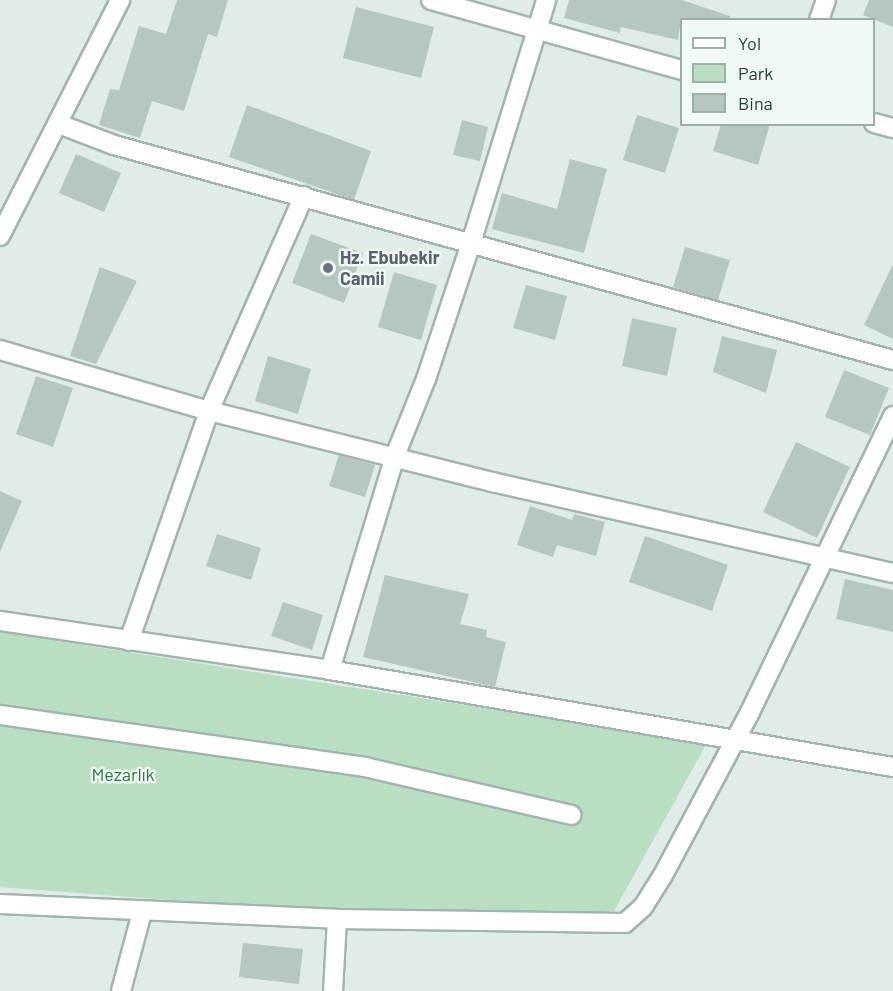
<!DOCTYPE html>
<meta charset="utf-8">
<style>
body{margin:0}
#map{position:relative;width:893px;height:991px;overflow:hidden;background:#e0ece7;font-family:Barlow,sans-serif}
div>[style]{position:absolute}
.green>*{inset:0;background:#b8dfc2}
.building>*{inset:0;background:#b6c7c0}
.roads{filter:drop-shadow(2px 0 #a3b4ae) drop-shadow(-2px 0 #a3b4ae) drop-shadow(0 2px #a3b4ae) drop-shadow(0 -2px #a3b4ae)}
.minor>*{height:18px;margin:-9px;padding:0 9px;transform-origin:9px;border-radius:9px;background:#fff}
.dots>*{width:16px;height:16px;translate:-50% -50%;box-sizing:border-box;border:3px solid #f1f9f5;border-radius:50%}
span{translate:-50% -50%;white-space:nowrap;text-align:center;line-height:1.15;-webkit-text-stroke:5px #f1f9f5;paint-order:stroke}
.worship-label{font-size:18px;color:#5b616d;font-weight:700}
.left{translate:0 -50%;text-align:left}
.park-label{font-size:18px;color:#277846}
.legend{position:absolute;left:680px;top:18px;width:195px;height:108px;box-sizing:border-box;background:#f1f9f5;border:2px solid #9daea9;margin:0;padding:8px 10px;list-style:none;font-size:18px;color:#203e36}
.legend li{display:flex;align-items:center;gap:12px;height:30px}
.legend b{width:30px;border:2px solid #9daea9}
</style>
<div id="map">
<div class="green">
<i style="clip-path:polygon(0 632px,707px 743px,614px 911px,448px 914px,285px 909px,0 887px)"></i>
</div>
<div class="building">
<i style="clip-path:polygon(177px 0,228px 0,217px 37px,208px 34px,184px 111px,152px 101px,140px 138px,99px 125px,110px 89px,119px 90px,139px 26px,166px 34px)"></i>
<i style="clip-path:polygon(569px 0,682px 0,730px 16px,730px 20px,681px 20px,678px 40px,621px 27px,620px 33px,564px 18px)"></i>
<i style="clip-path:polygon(869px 0,893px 0,893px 27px,863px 15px)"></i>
<i style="clip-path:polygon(356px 7px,434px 27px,421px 78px,343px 58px)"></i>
<i style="clip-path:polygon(247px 105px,371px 151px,354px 200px,229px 157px)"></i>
<i style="clip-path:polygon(637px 115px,679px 128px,665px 173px,623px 160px)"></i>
<i style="clip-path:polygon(462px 120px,488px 127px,480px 161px,453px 155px)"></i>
<i style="clip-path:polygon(721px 124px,770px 124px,758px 165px,713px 151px)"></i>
<i style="clip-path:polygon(76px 154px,121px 173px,104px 212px,59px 193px)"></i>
<i style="clip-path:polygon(570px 159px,607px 169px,584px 253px,492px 229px,502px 193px,557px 209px)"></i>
<i style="clip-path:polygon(311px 234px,363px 253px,344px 303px,292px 283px)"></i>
<i style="clip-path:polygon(685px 247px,730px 260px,718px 300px,673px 287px)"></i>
<i style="clip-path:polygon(893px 264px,893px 339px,864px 325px)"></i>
<i style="clip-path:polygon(100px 267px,137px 281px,96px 364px,70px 356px)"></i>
<i style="clip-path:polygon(394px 272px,437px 285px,421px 340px,378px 327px)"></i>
<i style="clip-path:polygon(526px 285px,567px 296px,555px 340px,513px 328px)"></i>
<i style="clip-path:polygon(632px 318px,677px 328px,667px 376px,622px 366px)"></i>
<i style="clip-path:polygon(722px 336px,777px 350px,766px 393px,713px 372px)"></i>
<i style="clip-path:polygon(268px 356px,311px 369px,298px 414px,255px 401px)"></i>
<i style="clip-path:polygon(844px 370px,889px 388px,870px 435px,825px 417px)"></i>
<i style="clip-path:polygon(36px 376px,73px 388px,53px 447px,16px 434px)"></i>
<i style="clip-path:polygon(796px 442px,850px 467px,817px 538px,763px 512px)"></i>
<i style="clip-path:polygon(339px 455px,375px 465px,365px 497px,329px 486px)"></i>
<i style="clip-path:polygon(0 491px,22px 501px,0 552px)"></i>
<i style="clip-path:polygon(530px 506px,572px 520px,574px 514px,605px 522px,596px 556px,557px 545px,553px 557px,517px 545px)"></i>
<i style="clip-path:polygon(217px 534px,261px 548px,251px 580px,206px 566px)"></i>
<i style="clip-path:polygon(645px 536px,728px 565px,712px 611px,629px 582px)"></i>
<i style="clip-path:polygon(385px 575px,469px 594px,460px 624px,487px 630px,486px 637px,506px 642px,495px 687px,363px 657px)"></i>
<i style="clip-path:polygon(845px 579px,893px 590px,893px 632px,836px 619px)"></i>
<i style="clip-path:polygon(283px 602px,323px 615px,312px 650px,271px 636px)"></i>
<i style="clip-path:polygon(243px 943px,303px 949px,299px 984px,239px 977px)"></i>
</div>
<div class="roads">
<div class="minor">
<i style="left:431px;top:0;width:261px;rotate:15.6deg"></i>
<i style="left:819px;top:20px;width:21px;rotate:-71deg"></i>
<i style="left:874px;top:123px;width:20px;rotate:15deg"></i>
<i style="left:59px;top:124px;width:59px;rotate:20.9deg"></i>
<i style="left:114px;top:145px;width:808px;rotate:15.43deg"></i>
<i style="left:0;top:236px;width:265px;rotate:-63deg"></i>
<i style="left:0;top:350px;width:218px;rotate:16.3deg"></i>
<i style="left:209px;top:411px;width:292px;rotate:14.1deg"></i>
<i style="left:492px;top:482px;width:411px;rotate:12.8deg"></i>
<i style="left:0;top:621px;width:334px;rotate:8.4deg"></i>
<i style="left:330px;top:670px;width:571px;rotate:9.78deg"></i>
<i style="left:129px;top:641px;width:244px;rotate:-70.8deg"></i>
<i style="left:209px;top:411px;width:235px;rotate:-66.2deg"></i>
<i style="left:330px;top:670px;width:224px;rotate:-73.1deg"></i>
<i style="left:395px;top:456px;width:83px;rotate:-68.1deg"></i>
<i style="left:426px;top:379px;width:143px;rotate:-71.7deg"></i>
<i style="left:471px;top:243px;width:254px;rotate:-72.8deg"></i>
<i style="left:0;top:715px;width:369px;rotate:8.1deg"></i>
<i style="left:365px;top:767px;width:212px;rotate:13.1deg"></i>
<i style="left:0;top:904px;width:337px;rotate:2.5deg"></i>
<i style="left:337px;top:919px;width:288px;rotate:0.8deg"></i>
<i style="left:625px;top:923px;width:24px;rotate:-42deg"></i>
<i style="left:643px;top:907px;width:36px;rotate:-58deg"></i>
<i style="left:662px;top:877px;width:187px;rotate:-61.9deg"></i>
<i style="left:750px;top:712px;width:329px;rotate:-64.2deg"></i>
<i style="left:121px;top:991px;width:82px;rotate:-75.1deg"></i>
<i style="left:333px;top:991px;width:72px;rotate:-86.8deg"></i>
</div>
</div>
<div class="dots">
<i style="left:328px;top:268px;background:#6b7280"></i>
</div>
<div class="worship-label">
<span class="left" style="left:340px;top:268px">Hz. Ebubekir<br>Camii</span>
</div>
<div class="park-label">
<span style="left:123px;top:774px">Mezarlık</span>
</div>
<ul class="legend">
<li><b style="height:8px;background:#fff"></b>Yol</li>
<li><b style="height:16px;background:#b8dfc2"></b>Park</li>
<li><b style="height:16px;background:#b6c7c0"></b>Bina</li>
</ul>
</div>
